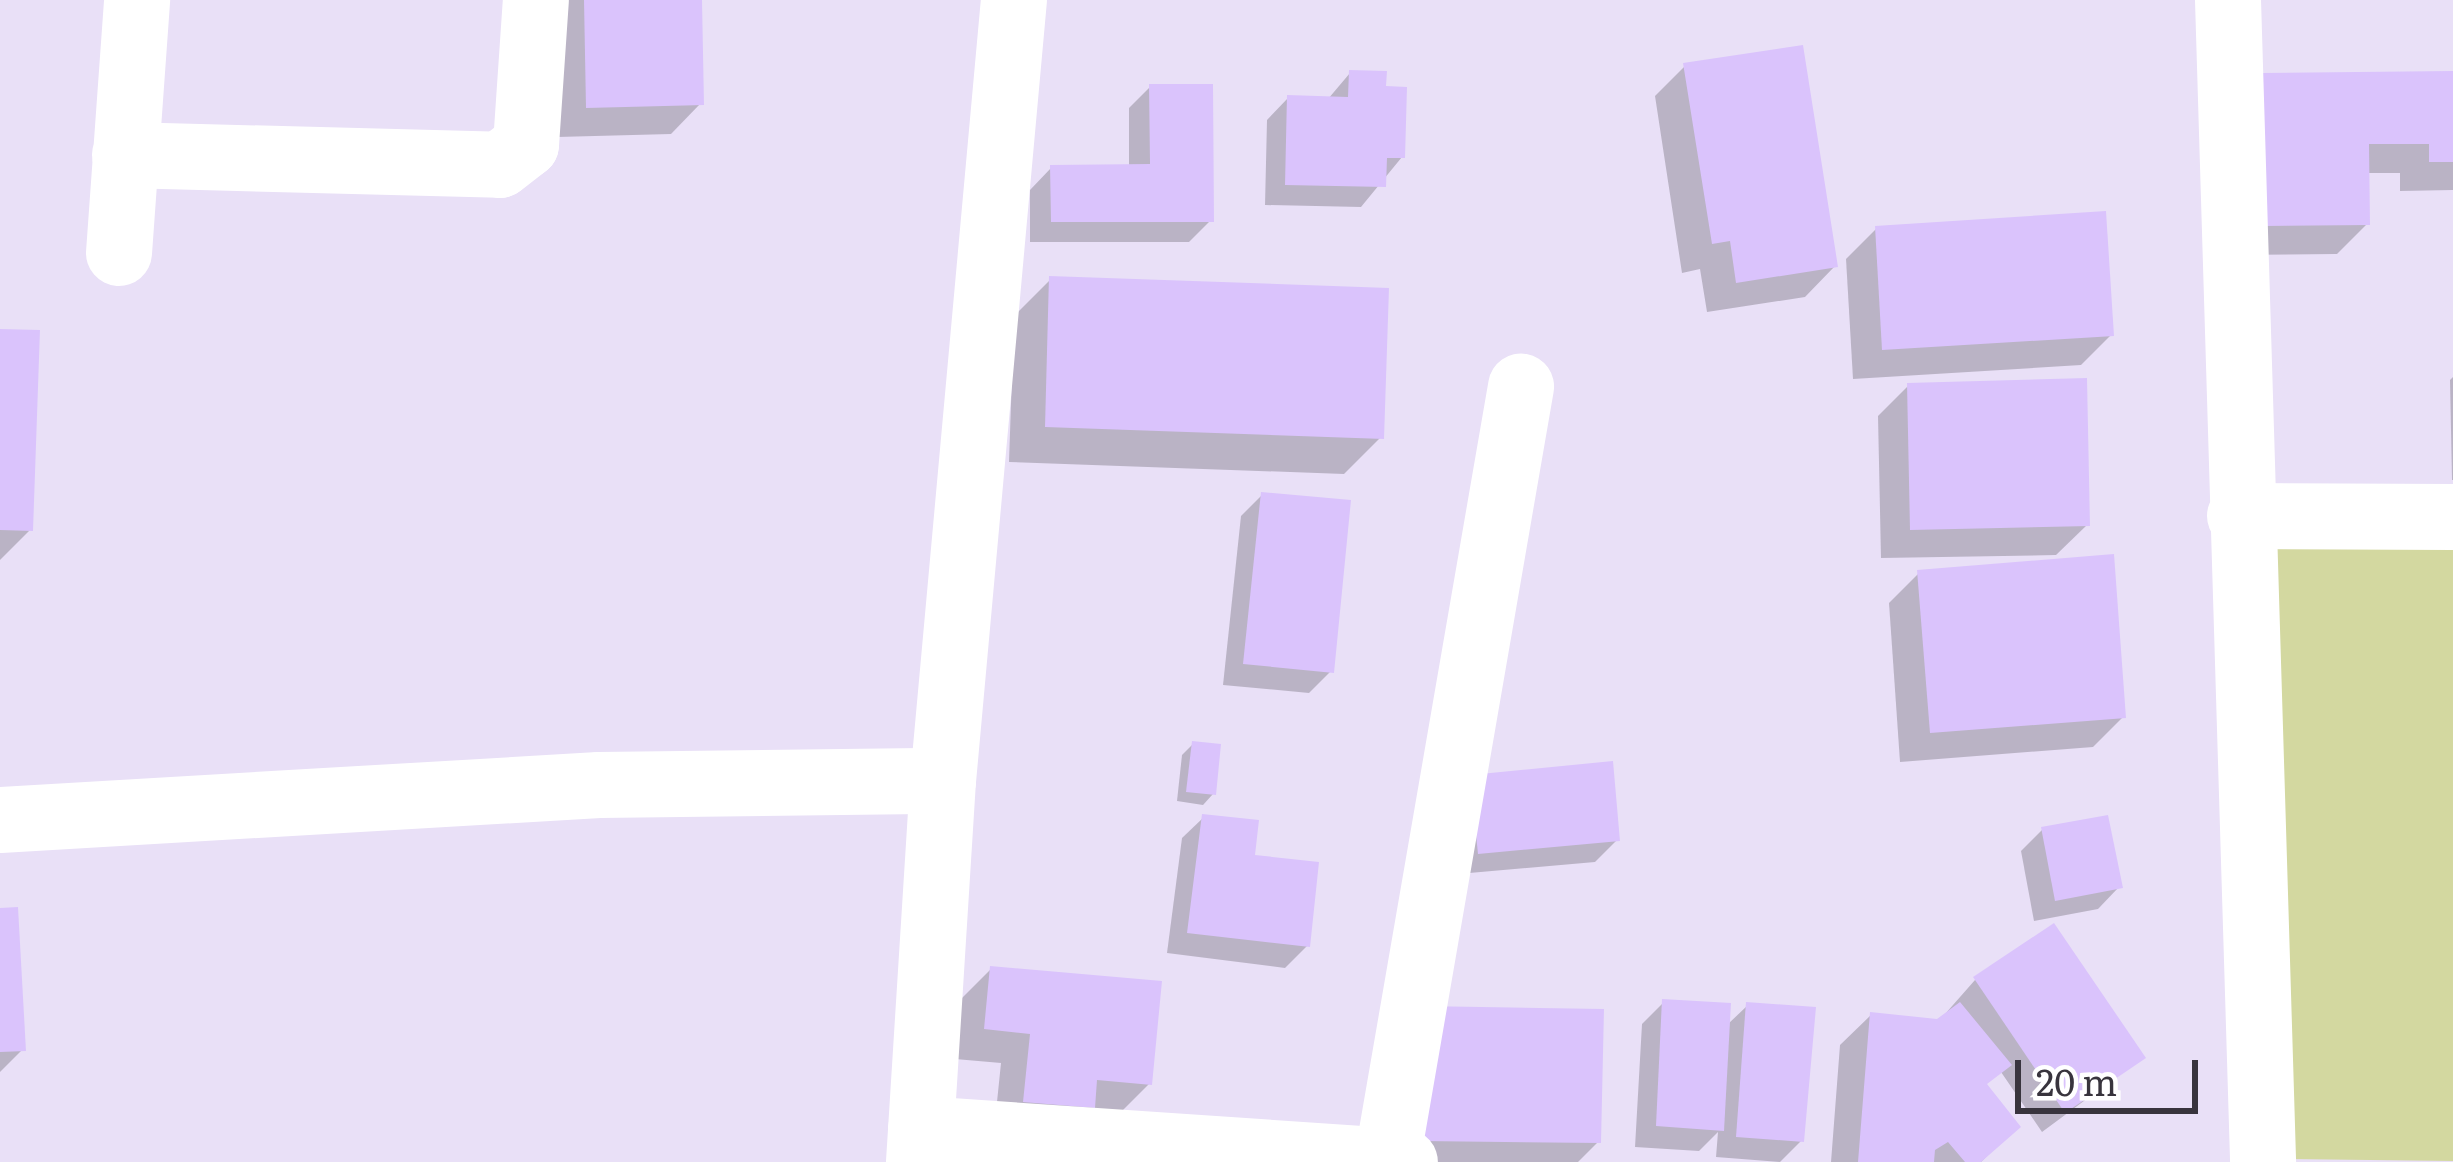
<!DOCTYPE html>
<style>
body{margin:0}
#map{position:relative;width:2453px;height:1162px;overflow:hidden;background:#e9e0f7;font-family:Literata,serif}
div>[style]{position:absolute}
.green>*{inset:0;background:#d3d8a0}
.shadow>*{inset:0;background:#0003}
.building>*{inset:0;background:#dac3fc}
.minor>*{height:66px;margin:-33px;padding:0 33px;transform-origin:33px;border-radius:33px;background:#fff}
span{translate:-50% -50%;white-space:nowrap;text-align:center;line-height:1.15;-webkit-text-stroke:9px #fff;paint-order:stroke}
.scale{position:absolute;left:2015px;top:1060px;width:183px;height:54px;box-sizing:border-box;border:6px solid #38343d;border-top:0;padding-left:15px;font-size:36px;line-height:42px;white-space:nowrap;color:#38343d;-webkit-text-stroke:9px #fff;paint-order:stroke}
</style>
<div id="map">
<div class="green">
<i style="clip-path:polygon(2272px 537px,2453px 543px,2453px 1161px,2287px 1159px)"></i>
</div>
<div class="shadow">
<i style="clip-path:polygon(555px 0,699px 0,701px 103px,671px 134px,557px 137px)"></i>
<i style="clip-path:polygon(1685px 66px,1835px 266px,1805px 297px,1707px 312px,1700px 269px,1682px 273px,1655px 96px)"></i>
<i style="clip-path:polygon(1350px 73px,1383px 89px,1402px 157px,1361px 207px,1265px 205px,1267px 120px,1288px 98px,1328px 99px)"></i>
<i style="clip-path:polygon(2453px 74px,2453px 190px,2400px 191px,2400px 173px,2367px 173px,2367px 224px,2337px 254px,2234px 255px,2233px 106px)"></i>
<i style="clip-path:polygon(1150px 87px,1211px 220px,1189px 242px,1030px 242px,1030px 190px,1051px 168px,1129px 168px,1129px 108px)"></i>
<i style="clip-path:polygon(1876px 229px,2111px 335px,2081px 365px,1853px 379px,1846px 259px)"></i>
<i style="clip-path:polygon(1051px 279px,1381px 437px,1344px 474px,1009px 462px,1014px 316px)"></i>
<i style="clip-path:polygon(0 332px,30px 530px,0 560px)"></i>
<i style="clip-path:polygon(2453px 377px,2453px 480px,2452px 480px,2450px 380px)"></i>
<i style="clip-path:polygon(1908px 386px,2087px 525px,2056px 555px,1881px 558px,1878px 416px)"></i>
<i style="clip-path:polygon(1262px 495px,1331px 671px,1309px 693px,1223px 685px,1241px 516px)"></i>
<i style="clip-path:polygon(1919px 573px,2123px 717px,2093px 747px,1900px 762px,1889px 603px)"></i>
<i style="clip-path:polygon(1193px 744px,1213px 794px,1203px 805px,1177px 801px,1182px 755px)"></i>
<i style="clip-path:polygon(1472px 778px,1617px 840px,1595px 862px,1458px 874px)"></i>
<i style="clip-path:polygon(1204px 817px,1252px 858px,1307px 946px,1285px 968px,1167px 953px,1182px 838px)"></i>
<i style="clip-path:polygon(2042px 830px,2119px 887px,2098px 909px,2034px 921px,2021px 851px)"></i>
<i style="clip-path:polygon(0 911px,23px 1049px,0 1072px)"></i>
<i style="clip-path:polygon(2054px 927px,2142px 1058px,2042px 1132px,2001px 1072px,1974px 1089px,2017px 1127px,1981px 1162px,1831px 1162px,1840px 1045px,1871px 1015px,1938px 1022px,1975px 980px)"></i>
<i style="clip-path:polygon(991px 969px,1149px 1084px,1119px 1114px,994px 1131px,1001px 1063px,955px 1059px,961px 999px)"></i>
<i style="clip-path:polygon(1664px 1002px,1727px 1025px,1748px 1005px,1801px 1141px,1780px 1162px,1716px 1157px,1718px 1132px,1699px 1151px,1635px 1147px,1642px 1024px)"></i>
<i style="clip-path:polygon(1424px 1009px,1598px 1142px,1578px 1162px,1392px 1162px)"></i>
</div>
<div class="building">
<i style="clip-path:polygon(584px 0,702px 0,704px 105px,586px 108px)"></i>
<i style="clip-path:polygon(1803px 45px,1838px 267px,1736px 283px,1730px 241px,1712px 244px,1683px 63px)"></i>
<i style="clip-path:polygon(1349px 70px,1387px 71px,1386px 86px,1407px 87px,1405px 158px,1387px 158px,1386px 187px,1285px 185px,1287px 95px,1348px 97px)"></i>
<i style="clip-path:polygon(2453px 71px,2453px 162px,2429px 162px,2429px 144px,2369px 144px,2370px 225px,2263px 226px,2262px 73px)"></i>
<i style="clip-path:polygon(1149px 84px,1213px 84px,1214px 222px,1051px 222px,1050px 165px,1150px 164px)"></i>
<i style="clip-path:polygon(2106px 211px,2114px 336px,1882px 350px,1875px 226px)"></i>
<i style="clip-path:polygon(1049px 276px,1389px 288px,1384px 439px,1045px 427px)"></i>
<i style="clip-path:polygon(0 329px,40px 330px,33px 531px,0 530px)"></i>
<i style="clip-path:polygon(2087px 378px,2090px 526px,1910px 530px,1907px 383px)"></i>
<i style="clip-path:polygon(1261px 492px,1351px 500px,1334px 673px,1243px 664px)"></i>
<i style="clip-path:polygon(2114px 554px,2126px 718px,1930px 733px,1917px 570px)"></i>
<i style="clip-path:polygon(1192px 741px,1221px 744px,1216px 795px,1186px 792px)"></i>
<i style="clip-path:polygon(1613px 761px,1620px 841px,1478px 854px,1470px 775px)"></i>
<i style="clip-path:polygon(1202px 814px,1259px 820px,1255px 855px,1319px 862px,1310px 947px,1187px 933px)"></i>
<i style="clip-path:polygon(2108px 815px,2123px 888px,2055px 901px,2041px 827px)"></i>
<i style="clip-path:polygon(18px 907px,26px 1051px,0 1052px,0 908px)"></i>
<i style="clip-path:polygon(2054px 923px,2146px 1058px,2065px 1113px,1973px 977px)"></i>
<i style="clip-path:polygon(990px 966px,1162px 981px,1152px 1085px,1097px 1080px,1095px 1108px,1023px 1102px,1030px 1034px,984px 1029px)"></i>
<i style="clip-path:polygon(1662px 999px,1731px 1003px,1724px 1131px,1656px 1126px)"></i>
<i style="clip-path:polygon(1746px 1002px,1816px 1007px,1804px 1142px,1736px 1137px)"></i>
<i style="clip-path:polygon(1960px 1002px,2012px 1065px,1987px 1084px,2021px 1127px,1981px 1162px,1965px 1162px,1948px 1142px,1935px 1150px,1934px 1162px,1858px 1162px,1870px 1012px,1937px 1019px)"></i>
<i style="clip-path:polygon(1422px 1006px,1604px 1009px,1601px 1143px,1420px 1141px)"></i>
</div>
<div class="minor">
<i style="left:2228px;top:0;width:1163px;rotate:88.27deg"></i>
<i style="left:125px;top:155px;width:375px;rotate:1.5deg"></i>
<i style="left:500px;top:165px;width:33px;rotate:-38deg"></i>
<i style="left:526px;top:145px;width:145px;rotate:-86.1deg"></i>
<i style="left:119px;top:253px;width:254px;rotate:-85.9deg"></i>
<i style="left:2240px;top:516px;width:213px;rotate:0.3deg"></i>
<i style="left:0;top:820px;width:600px;rotate:-3.34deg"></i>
<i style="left:599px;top:785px;width:344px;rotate:-0.7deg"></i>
<i style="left:921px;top:1129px;width:485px;rotate:3.9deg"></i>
<i style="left:1387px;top:1161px;width:786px;rotate:-80.18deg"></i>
<i style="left:919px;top:1162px;width:382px;rotate:-86.4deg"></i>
<i style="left:943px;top:781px;width:784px;rotate:-84.81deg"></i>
</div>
<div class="scale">20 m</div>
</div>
